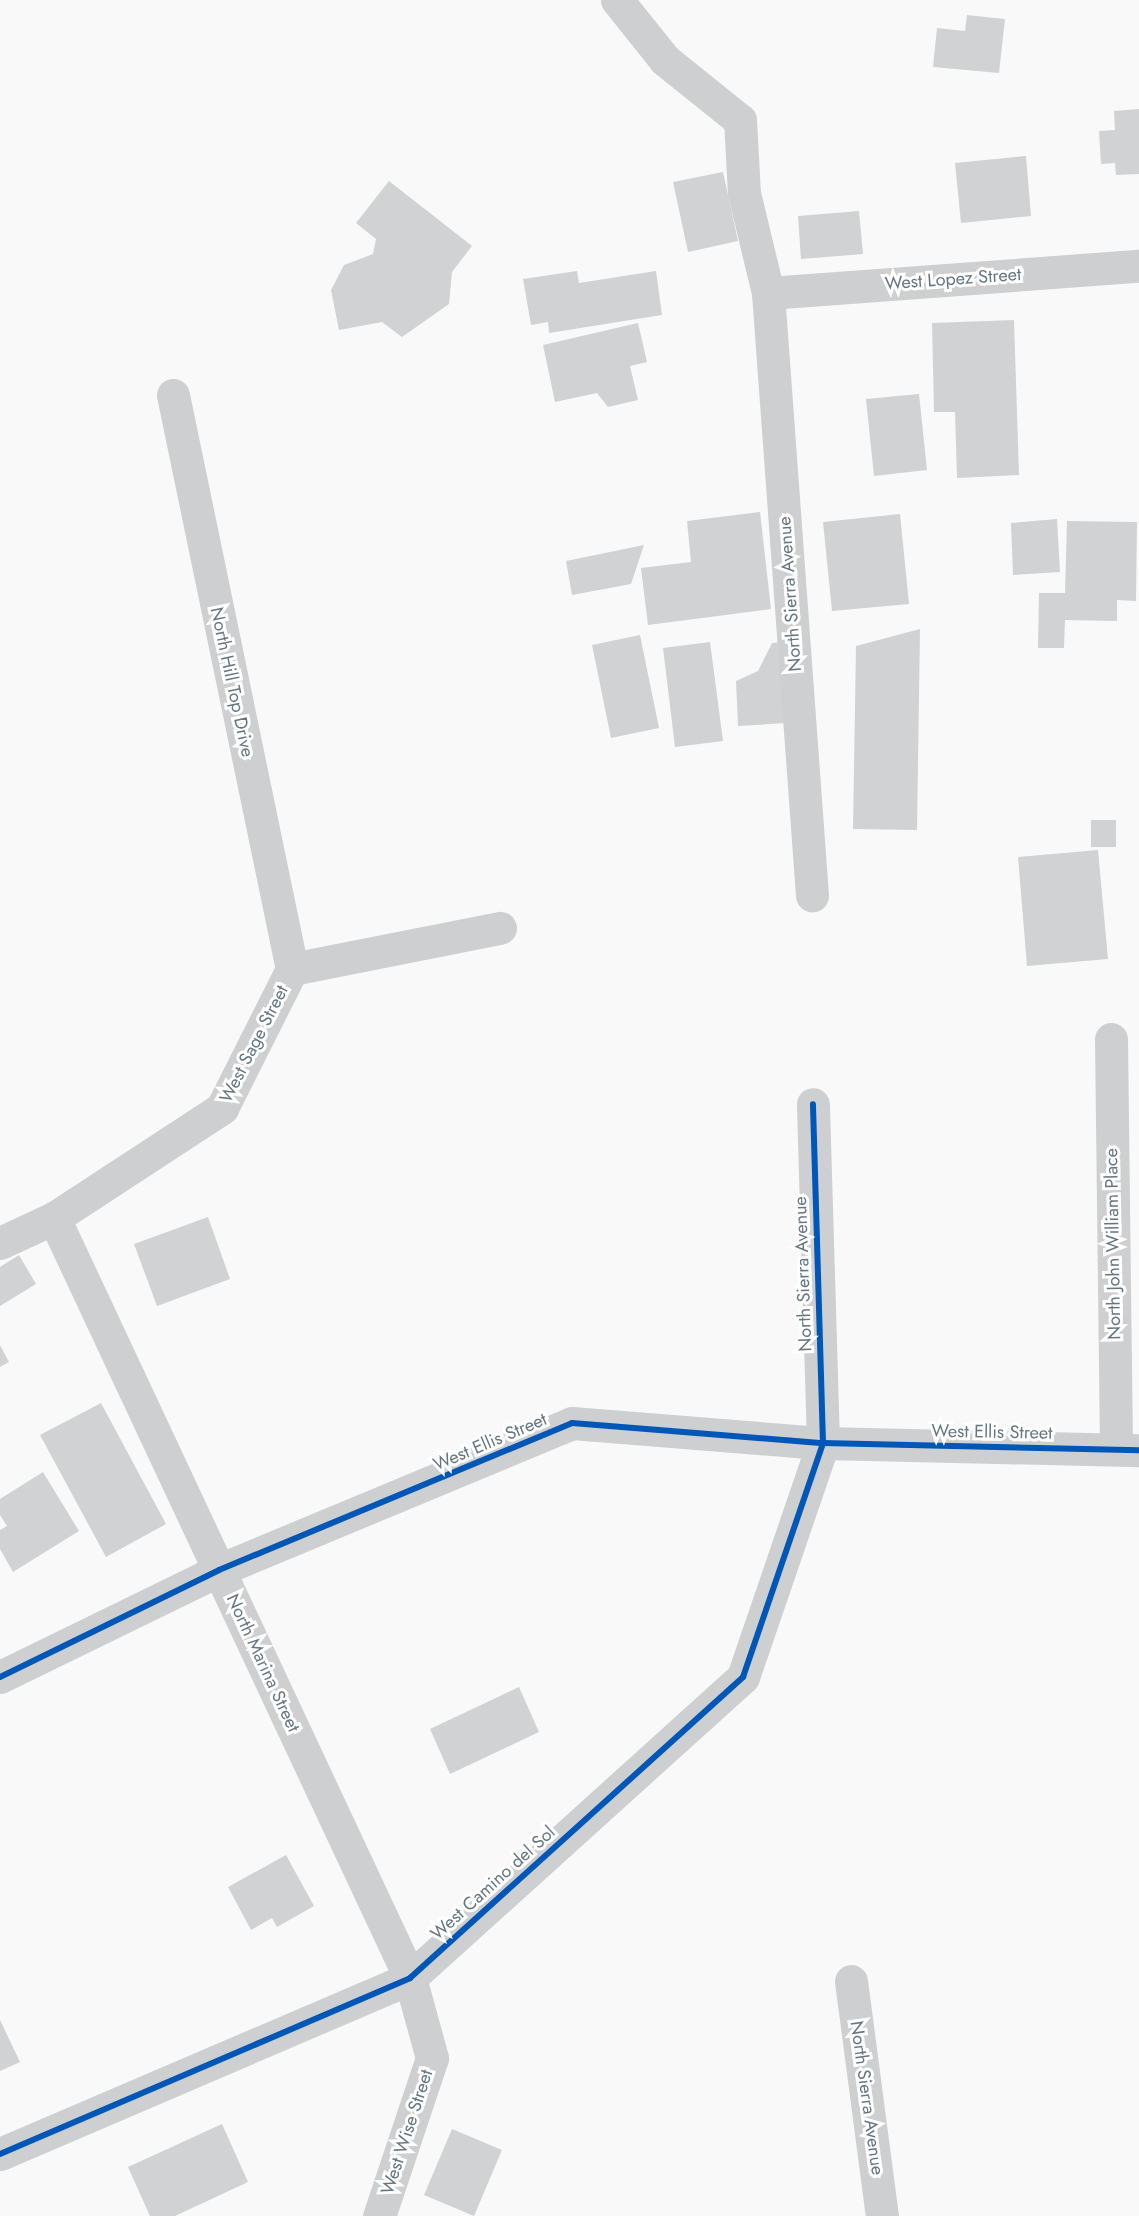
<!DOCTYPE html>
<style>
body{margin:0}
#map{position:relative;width:1139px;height:2216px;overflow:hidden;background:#f9f9f9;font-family:Jost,sans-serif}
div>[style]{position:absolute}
.building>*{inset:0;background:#d0d2d3}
.street>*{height:33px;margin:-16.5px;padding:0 16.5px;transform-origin:16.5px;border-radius:16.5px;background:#cecfd0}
.cycleway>*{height:6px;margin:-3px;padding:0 3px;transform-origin:3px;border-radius:3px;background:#0057b8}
span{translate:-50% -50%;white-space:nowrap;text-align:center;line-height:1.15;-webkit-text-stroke:6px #fff;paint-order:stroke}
.street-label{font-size:18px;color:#657683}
</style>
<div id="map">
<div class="building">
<i style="clip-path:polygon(967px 15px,1005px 19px,999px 73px,933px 67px,937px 28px,965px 31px)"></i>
<i style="clip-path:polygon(1139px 109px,1139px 174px,1116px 175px,1115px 163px,1101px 164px,1099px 131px,1115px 130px,1114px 111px)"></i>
<i style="clip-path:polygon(1026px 156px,1031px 216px,961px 223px,955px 163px)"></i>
<i style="clip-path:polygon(723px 172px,738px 241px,688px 252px,673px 182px)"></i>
<i style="clip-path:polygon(389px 181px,472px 246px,452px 272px,449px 304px,402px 337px,382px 322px,339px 330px,331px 290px,344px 265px,373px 254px,376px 239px,356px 223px)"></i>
<i style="clip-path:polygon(859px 211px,863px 254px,801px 259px,798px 216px)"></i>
<i style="clip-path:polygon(577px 271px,579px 283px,656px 271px,662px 315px,549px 333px,548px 322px,531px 325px,523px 279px)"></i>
<i style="clip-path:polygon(1014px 320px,1019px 475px,957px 478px,955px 412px,934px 412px,932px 323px)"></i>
<i style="clip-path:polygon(638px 323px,647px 362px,630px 366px,638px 400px,608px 407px,597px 393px,555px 402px,543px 345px)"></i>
<i style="clip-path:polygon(919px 394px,927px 470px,874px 476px,866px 399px)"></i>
<i style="clip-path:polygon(760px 512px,771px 609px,648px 625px,641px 568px,691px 562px,687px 521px)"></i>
<i style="clip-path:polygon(900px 514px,909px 604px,832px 611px,823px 522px)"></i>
<i style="clip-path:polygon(1057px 519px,1060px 572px,1013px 575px,1011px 523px)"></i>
<i style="clip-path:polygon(1067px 521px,1137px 522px,1136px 601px,1117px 600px,1117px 621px,1065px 620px,1064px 648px,1038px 648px,1039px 593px,1065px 593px)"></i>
<i style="clip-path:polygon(644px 545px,631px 584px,572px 595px,566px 561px)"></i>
<i style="clip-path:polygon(920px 629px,917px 830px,853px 829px,856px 646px)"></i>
<i style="clip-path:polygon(640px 635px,659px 728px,611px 738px,592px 645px)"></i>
<i style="clip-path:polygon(710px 642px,723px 741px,675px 747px,663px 648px)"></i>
<i style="clip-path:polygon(782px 642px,786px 723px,738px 726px,736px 681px,758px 671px,772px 643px)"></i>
<i style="clip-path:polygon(1091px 820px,1116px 820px,1116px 847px,1091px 847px)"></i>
<i style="clip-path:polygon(1098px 850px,1108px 959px,1027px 966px,1018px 857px)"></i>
<i style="clip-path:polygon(208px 1217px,230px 1279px,157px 1306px,134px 1244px)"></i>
<i style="clip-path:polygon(19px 1255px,36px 1284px,0 1306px,0 1267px)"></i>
<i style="clip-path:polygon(0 1345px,9px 1362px,0 1367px)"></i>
<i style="clip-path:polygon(101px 1403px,166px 1524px,106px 1557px,40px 1435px)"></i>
<i style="clip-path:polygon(43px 1472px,79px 1531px,13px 1572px,0 1549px,0 1530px,7px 1526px,0 1515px,0 1499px)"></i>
<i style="clip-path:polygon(519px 1687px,539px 1732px,450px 1774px,430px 1729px)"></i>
<i style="clip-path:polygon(286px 1855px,314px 1906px,277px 1927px,272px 1918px,251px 1930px,228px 1887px)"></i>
<i style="clip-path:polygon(0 2020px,20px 2062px,0 2071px)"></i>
<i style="clip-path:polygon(222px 2124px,248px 2182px,175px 2216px,150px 2216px,128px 2167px)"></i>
<i style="clip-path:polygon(452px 2129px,502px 2150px,474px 2216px,424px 2195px)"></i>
</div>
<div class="street">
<i style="left:617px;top:0;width:77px;rotate:51.3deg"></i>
<i style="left:665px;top:60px;width:96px;rotate:38.7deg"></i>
<i style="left:740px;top:120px;width:73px;rotate:86.9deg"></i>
<i style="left:744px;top:193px;width:103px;rotate:76.5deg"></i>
<i style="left:768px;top:293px;width:604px;rotate:85.82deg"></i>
<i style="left:768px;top:293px;width:372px;rotate:-4.2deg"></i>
<i style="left:173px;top:395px;width:586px;rotate:78.29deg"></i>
<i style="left:1111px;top:1039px;width:410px;rotate:89.3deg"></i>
<i style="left:54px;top:1218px;width:839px;rotate:64.9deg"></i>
<i style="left:410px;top:1978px;width:83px;rotate:74.6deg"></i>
<i style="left:432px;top:2058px;width:167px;rotate:108.5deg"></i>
<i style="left:0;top:1243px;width:60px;rotate:-24.8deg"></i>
<i style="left:54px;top:1218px;width:201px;rotate:-33.2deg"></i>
<i style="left:222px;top:1108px;width:156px;rotate:-63.3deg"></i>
<i style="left:292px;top:969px;width:212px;rotate:-11.2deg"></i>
<i style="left:0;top:1677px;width:244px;rotate:-26deg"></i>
<i style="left:219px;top:1570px;width:382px;rotate:-22.6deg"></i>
<i style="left:572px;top:1423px;width:252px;rotate:4.6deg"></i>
<i style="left:823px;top:1443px;width:316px;rotate:1.3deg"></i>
<i style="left:851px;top:1981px;width:237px;rotate:82.5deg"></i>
<i style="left:0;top:2154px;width:446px;rotate:-23.2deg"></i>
<i style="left:410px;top:1978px;width:449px;rotate:-42.1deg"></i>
<i style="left:743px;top:1677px;width:247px;rotate:-71.1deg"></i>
<i style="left:823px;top:1443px;width:339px;rotate:-91.7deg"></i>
</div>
<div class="cycleway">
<i style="left:0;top:1677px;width:244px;rotate:-26deg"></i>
<i style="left:219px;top:1570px;width:382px;rotate:-22.6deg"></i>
<i style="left:572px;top:1423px;width:252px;rotate:4.6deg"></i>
<i style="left:823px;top:1443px;width:316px;rotate:1.3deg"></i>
<i style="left:0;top:2154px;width:446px;rotate:-23.2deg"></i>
<i style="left:410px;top:1978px;width:449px;rotate:-42.1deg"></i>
<i style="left:743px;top:1677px;width:247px;rotate:-71.1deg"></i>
<i style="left:823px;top:1443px;width:339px;rotate:-91.7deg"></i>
</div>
<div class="street-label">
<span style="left:953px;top:279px;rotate:-4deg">West Lopez Street</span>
<span style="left:790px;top:594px;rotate:-94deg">North Sierra Avenue</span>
<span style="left:232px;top:682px;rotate:78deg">North Hill Top Drive</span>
<span style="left:254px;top:1044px;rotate:-63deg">West Sage Street</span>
<span style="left:1113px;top:1244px;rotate:-91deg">North John William Place</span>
<span style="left:803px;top:1274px;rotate:-92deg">North Sierra Avenue</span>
<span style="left:992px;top:1432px;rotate:1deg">West Ellis Street</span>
<span style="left:490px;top:1442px;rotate:-23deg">West Ellis Street</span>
<span style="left:263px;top:1663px;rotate:65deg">North Marina Street</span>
<span style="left:493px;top:1883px;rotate:-42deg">West Camino del Sol</span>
<span style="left:867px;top:2098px;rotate:82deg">North Sierra Avenue</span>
<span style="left:407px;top:2132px;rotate:-72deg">West Wise Street</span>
</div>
</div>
